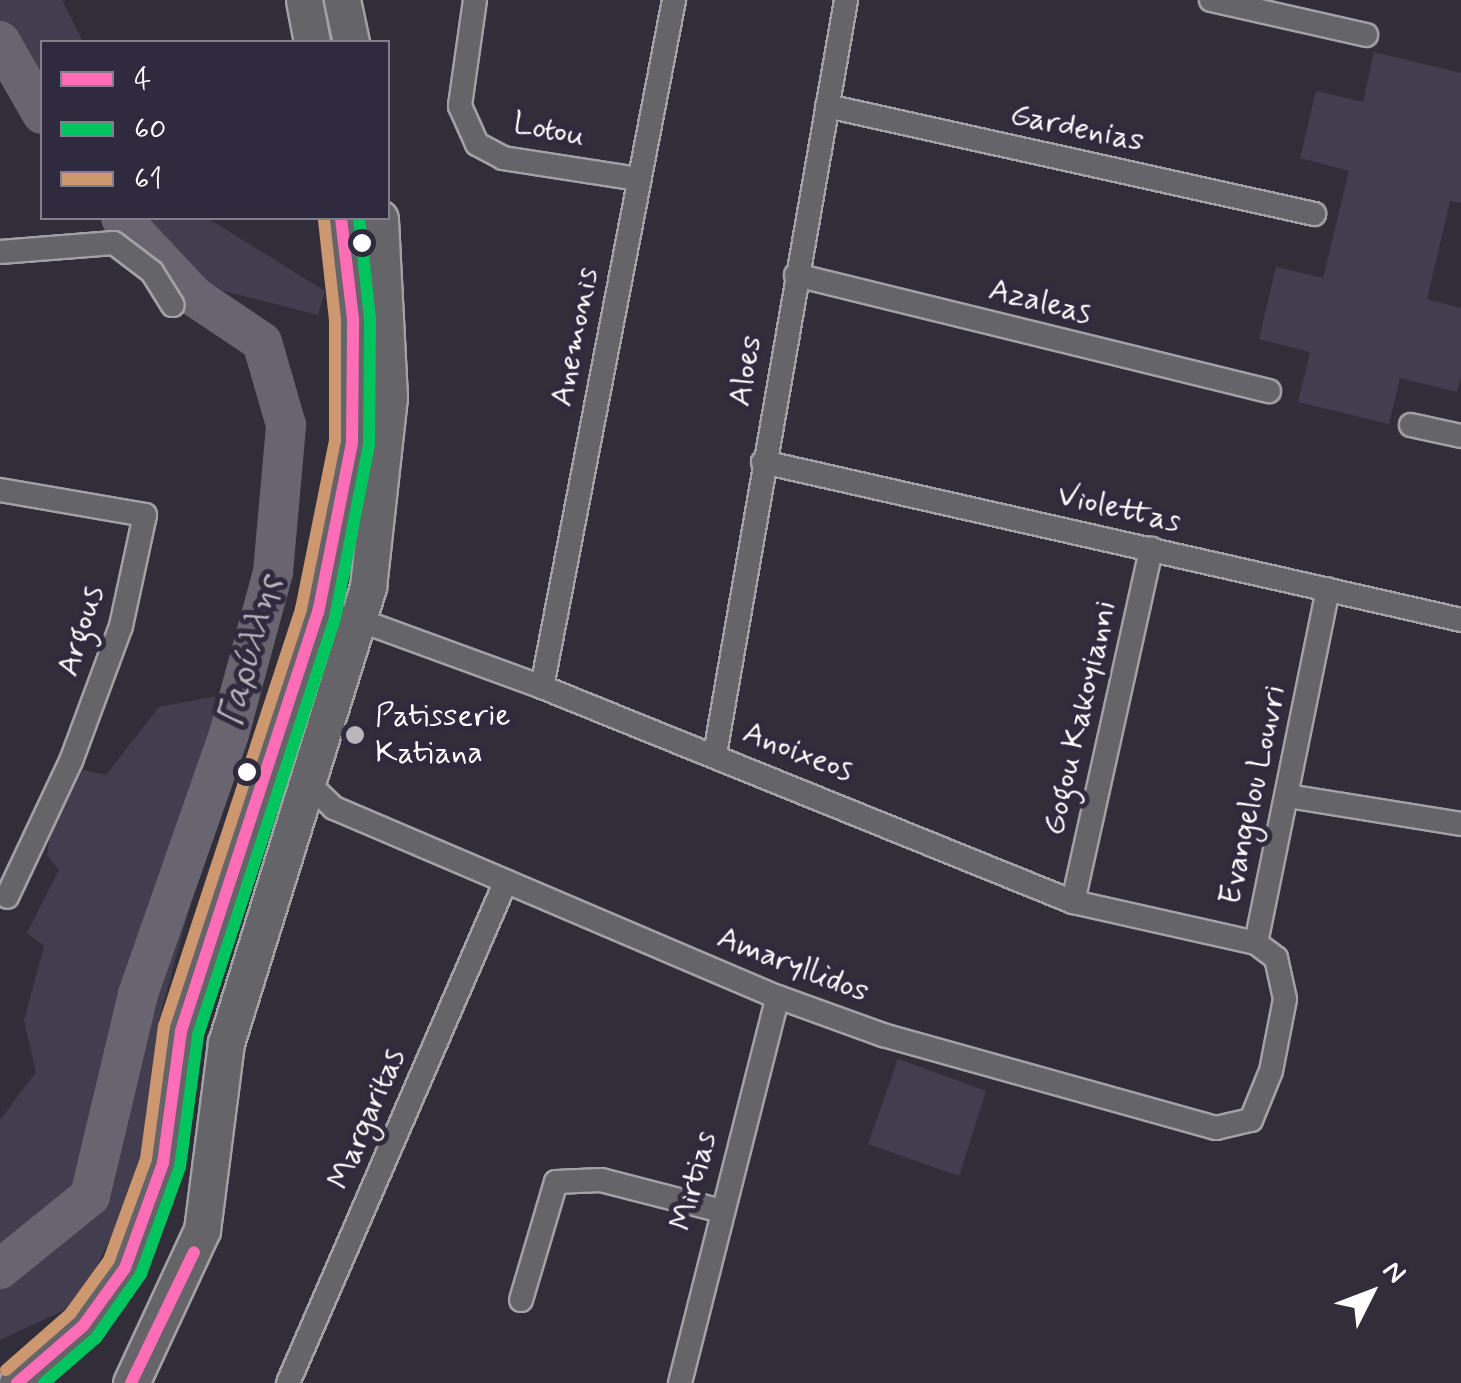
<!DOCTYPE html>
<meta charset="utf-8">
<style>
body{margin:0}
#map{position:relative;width:1461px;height:1383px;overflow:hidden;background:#312e39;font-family:Mynerve,sans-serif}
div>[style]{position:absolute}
.green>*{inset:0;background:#433e4f}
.river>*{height:40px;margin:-20px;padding:0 20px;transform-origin:20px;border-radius:20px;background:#686571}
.roads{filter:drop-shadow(2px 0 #a2a1a6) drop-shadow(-2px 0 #a2a1a6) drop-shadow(0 2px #a2a1a6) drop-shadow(0 -2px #a2a1a6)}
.street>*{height:22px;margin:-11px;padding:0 11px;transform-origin:11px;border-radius:11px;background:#656469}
.primary>*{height:35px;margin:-17.5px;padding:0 17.5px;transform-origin:17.5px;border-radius:17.5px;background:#656469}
.bus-1>*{height:12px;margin:-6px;padding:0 6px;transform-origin:6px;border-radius:6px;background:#ff6db6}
.bus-2>*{height:12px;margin:-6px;padding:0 6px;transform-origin:6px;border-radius:6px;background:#00c55e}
.bus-3>*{height:12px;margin:-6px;padding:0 6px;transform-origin:6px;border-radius:6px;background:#cd976f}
.dots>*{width:28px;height:28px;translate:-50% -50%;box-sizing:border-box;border:5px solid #2f2a3d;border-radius:50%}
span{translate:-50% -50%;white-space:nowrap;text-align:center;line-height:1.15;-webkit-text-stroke:10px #2f2a3d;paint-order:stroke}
.street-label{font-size:32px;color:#fff}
.poi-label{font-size:32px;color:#fff}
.left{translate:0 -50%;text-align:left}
.water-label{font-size:35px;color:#b6b4bb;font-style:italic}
.legend{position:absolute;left:40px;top:40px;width:350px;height:180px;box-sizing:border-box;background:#2f2a3d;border:2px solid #827f8b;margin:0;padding:12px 18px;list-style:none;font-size:30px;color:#fff}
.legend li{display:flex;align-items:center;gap:20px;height:50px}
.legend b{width:50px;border:2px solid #827f8b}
.north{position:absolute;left:1321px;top:1243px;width:100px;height:100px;-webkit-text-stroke:8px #2f2a3d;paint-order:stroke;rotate:48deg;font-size:28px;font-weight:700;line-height:40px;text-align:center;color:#fff}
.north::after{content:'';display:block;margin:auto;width:35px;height:45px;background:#fff;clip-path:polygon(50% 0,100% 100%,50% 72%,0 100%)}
</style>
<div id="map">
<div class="green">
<i style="clip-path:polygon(0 0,62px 0,83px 42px,42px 42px,42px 132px,0 66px)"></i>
<i style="clip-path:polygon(1374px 52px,1461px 73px,1461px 203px,1450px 201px,1427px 299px,1461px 308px,1461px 377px,1457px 392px,1400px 378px,1389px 424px,1298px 402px,1310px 352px,1259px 339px,1276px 267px,1323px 278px,1349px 171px,1300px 158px,1316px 91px,1363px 102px)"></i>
<i style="clip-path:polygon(109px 218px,207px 218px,325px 291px,318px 315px,164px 276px)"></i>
<i style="clip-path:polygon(249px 690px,159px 1019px,139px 1179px,79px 1303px,0 1340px,0 1120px,36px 1072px,24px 1021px,44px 946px,27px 933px,59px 870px,47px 855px,50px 835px,83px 770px,106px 775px,159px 707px)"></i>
<i style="clip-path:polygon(898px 1059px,986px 1091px,959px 1176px,868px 1144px)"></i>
</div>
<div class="river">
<i style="left:0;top:41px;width:84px;rotate:60.1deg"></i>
<i style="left:0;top:1269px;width:116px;rotate:-39deg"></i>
<i style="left:90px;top:1196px;width:208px;rotate:-76.6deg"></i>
<i style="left:138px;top:994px;width:275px;rotate:-70.7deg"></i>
<i style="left:229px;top:734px;width:168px;rotate:-74.8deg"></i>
<i style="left:273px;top:572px;width:148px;rotate:-84.9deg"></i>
<i style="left:286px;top:425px;width:86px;rotate:-106.1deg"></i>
<i style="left:262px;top:342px;width:81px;rotate:-146.1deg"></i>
<i style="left:195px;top:297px;width:108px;rotate:-133.1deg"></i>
</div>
<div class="roads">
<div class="street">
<i style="left:475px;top:0;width:107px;rotate:98.1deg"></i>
<i style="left:460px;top:106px;width:42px;rotate:65.9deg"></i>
<i style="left:477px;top:144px;width:30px;rotate:28deg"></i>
<i style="left:503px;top:158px;width:138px;rotate:8.8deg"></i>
<i style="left:1211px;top:0;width:159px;rotate:12.7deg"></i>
<i style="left:827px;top:106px;width:499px;rotate:12.5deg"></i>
<i style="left:0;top:252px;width:114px;rotate:-4.5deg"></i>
<i style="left:114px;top:243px;width:48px;rotate:37.3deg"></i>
<i style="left:152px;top:272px;width:39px;rotate:58deg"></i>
<i style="left:796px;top:275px;width:487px;rotate:13.8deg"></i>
<i style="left:1411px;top:425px;width:51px;rotate:12.4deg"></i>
<i style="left:763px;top:462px;width:716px;rotate:12.75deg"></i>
<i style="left:0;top:490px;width:147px;rotate:9.8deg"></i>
<i style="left:145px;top:515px;width:114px;rotate:102.2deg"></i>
<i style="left:121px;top:626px;width:144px;rotate:110.3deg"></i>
<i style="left:71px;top:761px;width:150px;rotate:115.2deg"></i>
<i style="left:318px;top:613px;width:42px;rotate:9.7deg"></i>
<i style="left:359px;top:620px;width:195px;rotate:20.1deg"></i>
<i style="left:542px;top:687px;width:573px;rotate:22.04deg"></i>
<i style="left:1073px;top:902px;width:188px;rotate:12.6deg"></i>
<i style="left:542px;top:687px;width:700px;rotate:-79.12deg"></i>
<i style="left:715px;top:754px;width:765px;rotate:-80.14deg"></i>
<i style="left:307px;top:782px;width:37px;rotate:44deg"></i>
<i style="left:334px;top:808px;width:483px;rotate:23.1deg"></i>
<i style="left:778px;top:997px;width:112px;rotate:19.9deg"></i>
<i style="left:883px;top:1035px;width:346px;rotate:15.6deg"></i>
<i style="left:1216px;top:1128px;width:36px;rotate:-13deg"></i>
<i style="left:1251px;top:1120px;width:53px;rotate:-67.8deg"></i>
<i style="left:1271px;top:1071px;width:73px;rotate:-79deg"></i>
<i style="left:1285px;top:999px;width:42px;rotate:-102.4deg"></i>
<i style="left:1276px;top:958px;width:25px;rotate:-143deg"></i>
<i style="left:1256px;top:943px;width:361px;rotate:-78.5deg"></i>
<i style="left:1288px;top:796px;width:175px;rotate:9.2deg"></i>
<i style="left:1073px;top:902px;width:362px;rotate:-77.5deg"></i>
<i style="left:521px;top:1300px;width:123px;rotate:-73.5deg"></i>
<i style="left:556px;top:1182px;width:45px;rotate:-2.5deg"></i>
<i style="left:601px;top:1180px;width:121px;rotate:14.4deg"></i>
<i style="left:288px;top:1383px;width:547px;rotate:-66.53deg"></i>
<i style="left:680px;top:1383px;width:398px;rotate:-75.8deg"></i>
</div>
<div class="primary">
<i style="left:304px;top:0;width:43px;rotate:79.2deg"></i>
<i style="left:342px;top:0;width:43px;rotate:77.9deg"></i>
<i style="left:17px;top:1383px;width:87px;rotate:-40.8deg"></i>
<i style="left:83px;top:1326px;width:72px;rotate:-54.1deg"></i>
<i style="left:125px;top:1268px;width:112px;rotate:-70.1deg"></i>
<i style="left:163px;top:1163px;width:133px;rotate:-82.2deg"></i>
<i style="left:181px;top:1031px;width:440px;rotate:-71.9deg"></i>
<i style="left:318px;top:613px;width:173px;rotate:-78.7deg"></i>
<i style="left:352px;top:443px;width:124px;rotate:-89.5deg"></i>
<i style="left:353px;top:319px;width:102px;rotate:-96.8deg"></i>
<i style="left:131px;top:1383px;width:169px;rotate:-65.1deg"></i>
<i style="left:202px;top:1230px;width:189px;rotate:-82.7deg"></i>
<i style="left:226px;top:1043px;width:478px;rotate:-72.7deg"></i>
<i style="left:368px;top:587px;width:190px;rotate:-83.7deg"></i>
<i style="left:389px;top:398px;width:180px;rotate:-92.9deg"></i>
</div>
</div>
<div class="bus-1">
<i style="left:17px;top:1383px;width:87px;rotate:-40.8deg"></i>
<i style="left:83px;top:1326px;width:72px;rotate:-54.1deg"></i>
<i style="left:125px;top:1268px;width:112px;rotate:-70.1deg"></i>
<i style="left:163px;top:1163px;width:133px;rotate:-82.2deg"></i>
<i style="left:181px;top:1031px;width:440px;rotate:-71.9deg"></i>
<i style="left:318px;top:613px;width:173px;rotate:-78.7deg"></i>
<i style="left:352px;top:443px;width:124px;rotate:-89.5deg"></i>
<i style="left:353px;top:319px;width:102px;rotate:-96.8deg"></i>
<i style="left:131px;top:1383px;width:145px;rotate:-64.3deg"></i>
</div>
<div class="bus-2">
<i style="left:44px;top:1383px;width:69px;rotate:-40.9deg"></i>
<i style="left:96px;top:1338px;width:78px;rotate:-54.9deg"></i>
<i style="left:141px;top:1274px;width:114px;rotate:-70deg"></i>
<i style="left:180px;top:1167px;width:133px;rotate:-82.2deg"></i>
<i style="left:198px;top:1035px;width:439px;rotate:-71.8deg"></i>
<i style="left:335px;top:618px;width:176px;rotate:-78.9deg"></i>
<i style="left:369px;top:445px;width:126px;rotate:-89.5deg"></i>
<i style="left:370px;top:319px;width:102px;rotate:-96.2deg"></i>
</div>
<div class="bus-3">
<i style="left:6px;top:1370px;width:85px;rotate:-41.2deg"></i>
<i style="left:70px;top:1314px;width:67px;rotate:-54.2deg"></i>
<i style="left:109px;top:1260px;width:108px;rotate:-69.9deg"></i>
<i style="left:146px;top:1159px;width:134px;rotate:-82.3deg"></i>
<i style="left:164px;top:1026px;width:439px;rotate:-71.8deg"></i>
<i style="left:301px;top:609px;width:171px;rotate:-78.6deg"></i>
<i style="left:335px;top:441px;width:121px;rotate:-90deg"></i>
<i style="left:335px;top:320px;width:101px;rotate:-96.3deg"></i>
</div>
<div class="dots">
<i style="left:362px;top:243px;background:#fff"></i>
<i style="left:355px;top:735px;background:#b7b6ba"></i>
<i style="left:247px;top:772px;background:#fff"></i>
</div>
<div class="street-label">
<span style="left:1077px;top:128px;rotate:12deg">Gardenias</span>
<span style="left:549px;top:130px;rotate:11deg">Lotou</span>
<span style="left:1040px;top:302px;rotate:14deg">Azaleas</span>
<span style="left:575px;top:337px;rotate:-79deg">Anemonis</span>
<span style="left:746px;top:371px;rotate:-80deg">Aloes</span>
<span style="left:1119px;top:509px;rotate:13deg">Violettas</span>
<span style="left:81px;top:631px;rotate:-73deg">Argous</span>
<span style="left:1080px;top:718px;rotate:-77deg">Gogou Kakoyianni</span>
<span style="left:798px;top:752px;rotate:21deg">Anoixeos</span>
<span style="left:1253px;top:795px;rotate:-78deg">Evangelou Louvri</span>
<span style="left:793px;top:965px;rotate:21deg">Amaryllidos</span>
<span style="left:367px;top:1119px;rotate:-67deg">Margaritas</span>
<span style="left:694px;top:1181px;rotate:-75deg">Mirtias</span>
</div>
<div class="poi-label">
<span class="left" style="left:375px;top:735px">Patisserie<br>Katiana</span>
</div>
<div class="water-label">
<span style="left:250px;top:651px;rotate:-75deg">Γαρύλλης</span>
</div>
<ul class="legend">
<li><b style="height:12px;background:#ff6db6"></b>4</li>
<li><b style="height:12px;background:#00c55e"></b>60</li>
<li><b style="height:12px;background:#cd976f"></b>61</li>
</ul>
<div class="north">N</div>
</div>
